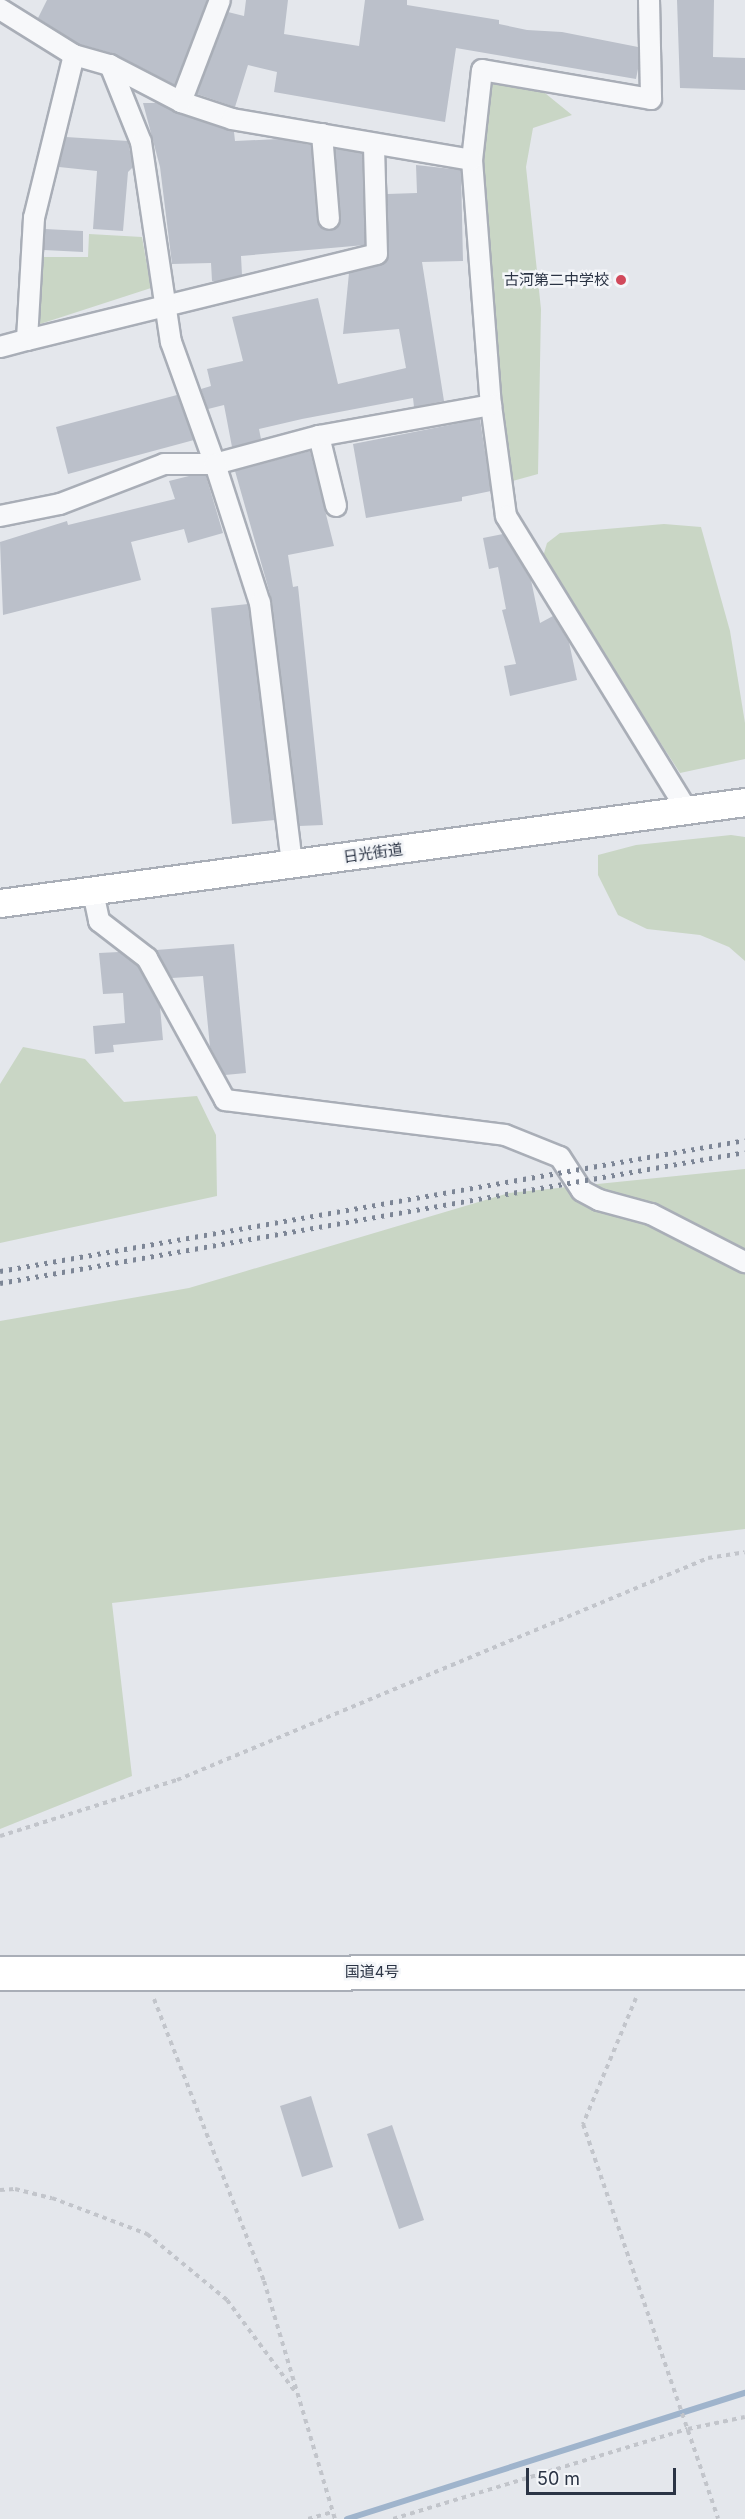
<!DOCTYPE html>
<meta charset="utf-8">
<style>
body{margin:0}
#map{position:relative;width:745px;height:2519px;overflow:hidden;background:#e4e7ec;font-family:Inter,"Noto Sans JP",sans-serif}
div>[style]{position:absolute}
.green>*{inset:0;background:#c9d6c5}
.stream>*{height:6px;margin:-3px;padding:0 3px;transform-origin:3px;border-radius:3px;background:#9fb4cc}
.building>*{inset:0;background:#bbc0ca}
.path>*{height:4px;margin-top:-2px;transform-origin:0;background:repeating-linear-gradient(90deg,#c2c5cb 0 4.5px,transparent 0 9px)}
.roads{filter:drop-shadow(2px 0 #a9aeb7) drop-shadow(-2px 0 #a9aeb7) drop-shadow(0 2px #a9aeb7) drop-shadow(0 -2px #a9aeb7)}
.street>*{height:20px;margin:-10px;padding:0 10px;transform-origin:10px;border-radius:10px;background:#f7f8fa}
.secondary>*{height:27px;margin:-13.5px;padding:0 13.5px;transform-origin:13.5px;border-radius:13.5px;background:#fff}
.highway>*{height:33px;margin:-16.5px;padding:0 16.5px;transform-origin:16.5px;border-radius:16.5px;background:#fff}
.rail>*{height:4.5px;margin-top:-2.25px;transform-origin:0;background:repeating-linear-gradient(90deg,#7d8696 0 3px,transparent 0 9px)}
.dots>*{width:16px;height:16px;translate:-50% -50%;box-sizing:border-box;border:3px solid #f4f6f9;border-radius:50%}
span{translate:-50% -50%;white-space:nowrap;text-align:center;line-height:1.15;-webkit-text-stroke:5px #f4f6f9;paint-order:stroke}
.poi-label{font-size:15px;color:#2b3445}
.right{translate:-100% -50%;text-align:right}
.street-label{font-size:15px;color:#2b3445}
.scale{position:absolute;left:526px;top:2468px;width:150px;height:27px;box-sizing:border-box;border:3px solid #2b3445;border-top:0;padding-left:8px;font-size:18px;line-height:21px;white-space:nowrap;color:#2b3445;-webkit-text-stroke:4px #f4f6f9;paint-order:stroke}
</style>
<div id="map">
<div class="green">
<i style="clip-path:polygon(489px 81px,535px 85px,572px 115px,533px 128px,526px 167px,541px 309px,538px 474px,509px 482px,480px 164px)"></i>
<i style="clip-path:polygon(89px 234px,142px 237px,151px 288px,37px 325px,39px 257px,88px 257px)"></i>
<i style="clip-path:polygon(664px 524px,701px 527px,730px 631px,745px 723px,745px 759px,680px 773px,542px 560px,547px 543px,560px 533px)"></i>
<i style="clip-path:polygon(731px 835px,745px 837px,745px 961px,729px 947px,700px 935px,647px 929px,618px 915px,598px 875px,598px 855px,636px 845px)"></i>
<i style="clip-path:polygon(23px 1047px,85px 1059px,124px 1102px,197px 1096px,216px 1135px,217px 1196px,0 1243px,0 1084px)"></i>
<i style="clip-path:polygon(745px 1169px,745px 1529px,112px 1603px,132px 1776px,0 1829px,0 1321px,189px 1288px,509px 1193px)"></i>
</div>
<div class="stream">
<i style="left:347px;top:2519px;width:417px;rotate:-17.6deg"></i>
</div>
<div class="building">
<i style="clip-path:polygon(47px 0,207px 0,175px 85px,115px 54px,79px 44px,38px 18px)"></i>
<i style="clip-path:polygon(246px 0,288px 0,284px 34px,359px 46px,365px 0,407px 0,407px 5px,499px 20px,499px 24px,527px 30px,562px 32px,638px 47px,638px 69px,636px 79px,456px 48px,445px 122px,274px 92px,277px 72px,248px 65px,235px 107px,197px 94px,228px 12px,244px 16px)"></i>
<i style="clip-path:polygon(677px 0,714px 0,713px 57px,745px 58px,745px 90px,680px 88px)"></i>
<i style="clip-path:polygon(143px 103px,156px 103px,234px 132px,235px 141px,279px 139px,311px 145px,317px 220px,324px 230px,335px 229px,341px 219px,335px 149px,362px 153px,365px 245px,241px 256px,242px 275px,218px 281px,212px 281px,211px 263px,172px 264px,160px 167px)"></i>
<i style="clip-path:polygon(66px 137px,128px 141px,133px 167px,128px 172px,123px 231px,93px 229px,97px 171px,59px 167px)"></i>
<i style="clip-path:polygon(416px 165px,461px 170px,463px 261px,422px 262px,444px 401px,414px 407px,413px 398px,302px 419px,259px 429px,261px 439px,232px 447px,224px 405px,208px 409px,201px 389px,211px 386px,207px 369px,243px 361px,232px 317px,318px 298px,338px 384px,406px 368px,399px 329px,343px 334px,349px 273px,388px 259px,387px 194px,417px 193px)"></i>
<i style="clip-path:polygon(45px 229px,83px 231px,83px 252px,44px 250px)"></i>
<i style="clip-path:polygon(177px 395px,194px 440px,68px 474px,56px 427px)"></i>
<i style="clip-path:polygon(480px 419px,491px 491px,462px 497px,462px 501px,366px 518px,353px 444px)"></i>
<i style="clip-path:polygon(310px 451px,334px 546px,288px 555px,293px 587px,298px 586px,323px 825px,299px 826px,272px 601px,235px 471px)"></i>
<i style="clip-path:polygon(189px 476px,206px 476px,223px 533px,188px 543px,184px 529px,131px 542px,141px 580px,3px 615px,0 542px,67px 521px,68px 525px,175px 499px,169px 481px)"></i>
<i style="clip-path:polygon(503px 534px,531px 580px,540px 623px,553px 616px,569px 642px,577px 680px,510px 696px,504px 666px,516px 664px,502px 610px,506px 609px,498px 567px,489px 569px,483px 538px)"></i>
<i style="clip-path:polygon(248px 604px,275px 820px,232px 824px,211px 608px)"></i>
<i style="clip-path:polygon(234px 944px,246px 1073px,225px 1075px,210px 1047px,203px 976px,172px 978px,156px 950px)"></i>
<i style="clip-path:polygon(119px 952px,138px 966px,160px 1007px,163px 1040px,113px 1045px,114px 1052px,95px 1054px,93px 1026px,125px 1023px,123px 993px,103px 994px,99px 953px)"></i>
<i style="clip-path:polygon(311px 2096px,333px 2167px,302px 2177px,280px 2106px)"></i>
<i style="clip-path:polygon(392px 2125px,424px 2220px,399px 2229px,367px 2134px)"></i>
</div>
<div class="path">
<i style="left:0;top:1836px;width:186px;rotate:-17.6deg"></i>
<i style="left:177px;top:1780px;width:576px;rotate:-22.69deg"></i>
<i style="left:708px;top:1558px;width:37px;rotate:-9deg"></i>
<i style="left:636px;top:1998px;width:137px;rotate:112.8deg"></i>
<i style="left:583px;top:2124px;width:417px;rotate:71.1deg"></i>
<i style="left:154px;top:1999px;width:303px;rotate:68.7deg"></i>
<i style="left:264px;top:2281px;width:248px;rotate:73.4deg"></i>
<i style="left:0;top:2190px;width:15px;rotate:-4deg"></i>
<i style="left:15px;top:2189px;width:38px;rotate:14deg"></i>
<i style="left:52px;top:2198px;width:102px;rotate:20.8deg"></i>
<i style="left:147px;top:2234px;width:104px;rotate:39.5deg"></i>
<i style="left:227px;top:2300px;width:116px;rotate:53.4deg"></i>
<i style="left:308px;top:2519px;width:25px;rotate:-16deg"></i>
<i style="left:393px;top:2519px;width:308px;rotate:-17deg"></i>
<i style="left:688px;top:2429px;width:58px;rotate:-11.9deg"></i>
</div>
<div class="roads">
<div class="street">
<i style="left:649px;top:0;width:99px;rotate:88.8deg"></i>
<i style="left:651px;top:99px;width:171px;rotate:-170.3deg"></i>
<i style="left:482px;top:70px;width:91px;rotate:96.3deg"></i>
<i style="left:472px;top:160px;width:246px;rotate:85.6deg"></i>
<i style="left:491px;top:405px;width:112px;rotate:82.3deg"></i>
<i style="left:506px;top:516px;width:345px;rotate:58.4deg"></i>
<i style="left:0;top:9px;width:87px;rotate:31.9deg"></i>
<i style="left:74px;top:55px;width:37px;rotate:16deg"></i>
<i style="left:110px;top:65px;width:80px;rotate:27.5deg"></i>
<i style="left:181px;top:102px;width:54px;rotate:18.4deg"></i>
<i style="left:232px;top:119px;width:243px;rotate:9.7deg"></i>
<i style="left:74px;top:55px;width:168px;rotate:103.8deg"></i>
<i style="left:34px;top:218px;width:122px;rotate:93.3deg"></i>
<i style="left:27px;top:340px;width:360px;rotate:-13.8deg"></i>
<i style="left:377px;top:254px;width:110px;rotate:-91.6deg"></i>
<i style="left:110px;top:65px;width:83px;rotate:68.1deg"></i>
<i style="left:141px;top:142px;width:202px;rotate:81.5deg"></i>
<i style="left:171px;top:342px;width:130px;rotate:70.2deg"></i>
<i style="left:215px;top:464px;width:108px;rotate:-15.1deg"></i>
<i style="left:319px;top:436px;width:72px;rotate:76.3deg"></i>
<i style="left:181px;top:102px;width:109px;rotate:-69.1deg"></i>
<i style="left:322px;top:134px;width:85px;rotate:85.3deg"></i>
<i style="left:0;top:347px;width:28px;rotate:-15deg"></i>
<i style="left:319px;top:436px;width:175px;rotate:-10.2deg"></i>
<i style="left:0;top:516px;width:61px;rotate:-11.3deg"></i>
<i style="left:60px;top:504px;width:111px;rotate:-21deg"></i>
<i style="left:164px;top:464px;width:51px"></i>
<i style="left:215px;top:464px;width:146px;rotate:72.1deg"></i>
<i style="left:260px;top:603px;width:263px;rotate:83deg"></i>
<i style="left:93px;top:892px;width:30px;rotate:78deg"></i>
<i style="left:99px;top:921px;width:61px;rotate:37.6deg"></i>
<i style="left:147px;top:958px;width:162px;rotate:61.2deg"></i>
<i style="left:225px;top:1100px;width:282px;rotate:7.1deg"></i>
<i style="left:505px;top:1135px;width:59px;rotate:21.8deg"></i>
<i style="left:560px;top:1157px;width:40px;rotate:57.1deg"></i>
<i style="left:582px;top:1191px;width:19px;rotate:28deg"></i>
<i style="left:599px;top:1200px;width:54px;rotate:15.1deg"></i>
<i style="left:651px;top:1214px;width:106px;rotate:27.1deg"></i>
</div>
<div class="secondary">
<i style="left:0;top:903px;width:752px;rotate:-7.72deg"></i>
</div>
<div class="highway">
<i style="left:0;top:1973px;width:745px;rotate:-0.08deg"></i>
</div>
</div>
<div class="rail">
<i style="left:0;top:1271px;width:756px;rotate:-9.97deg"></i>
<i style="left:0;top:1283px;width:756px;rotate:-9.97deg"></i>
</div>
<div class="dots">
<i style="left:621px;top:280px;background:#d1495b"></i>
</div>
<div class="poi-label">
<span class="right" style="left:609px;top:280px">古河第二中学校</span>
</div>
<div class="street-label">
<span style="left:373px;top:853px;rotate:-8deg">日光街道</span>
<span style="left:372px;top:1972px">国道4号</span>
</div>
<div class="scale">50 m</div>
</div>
